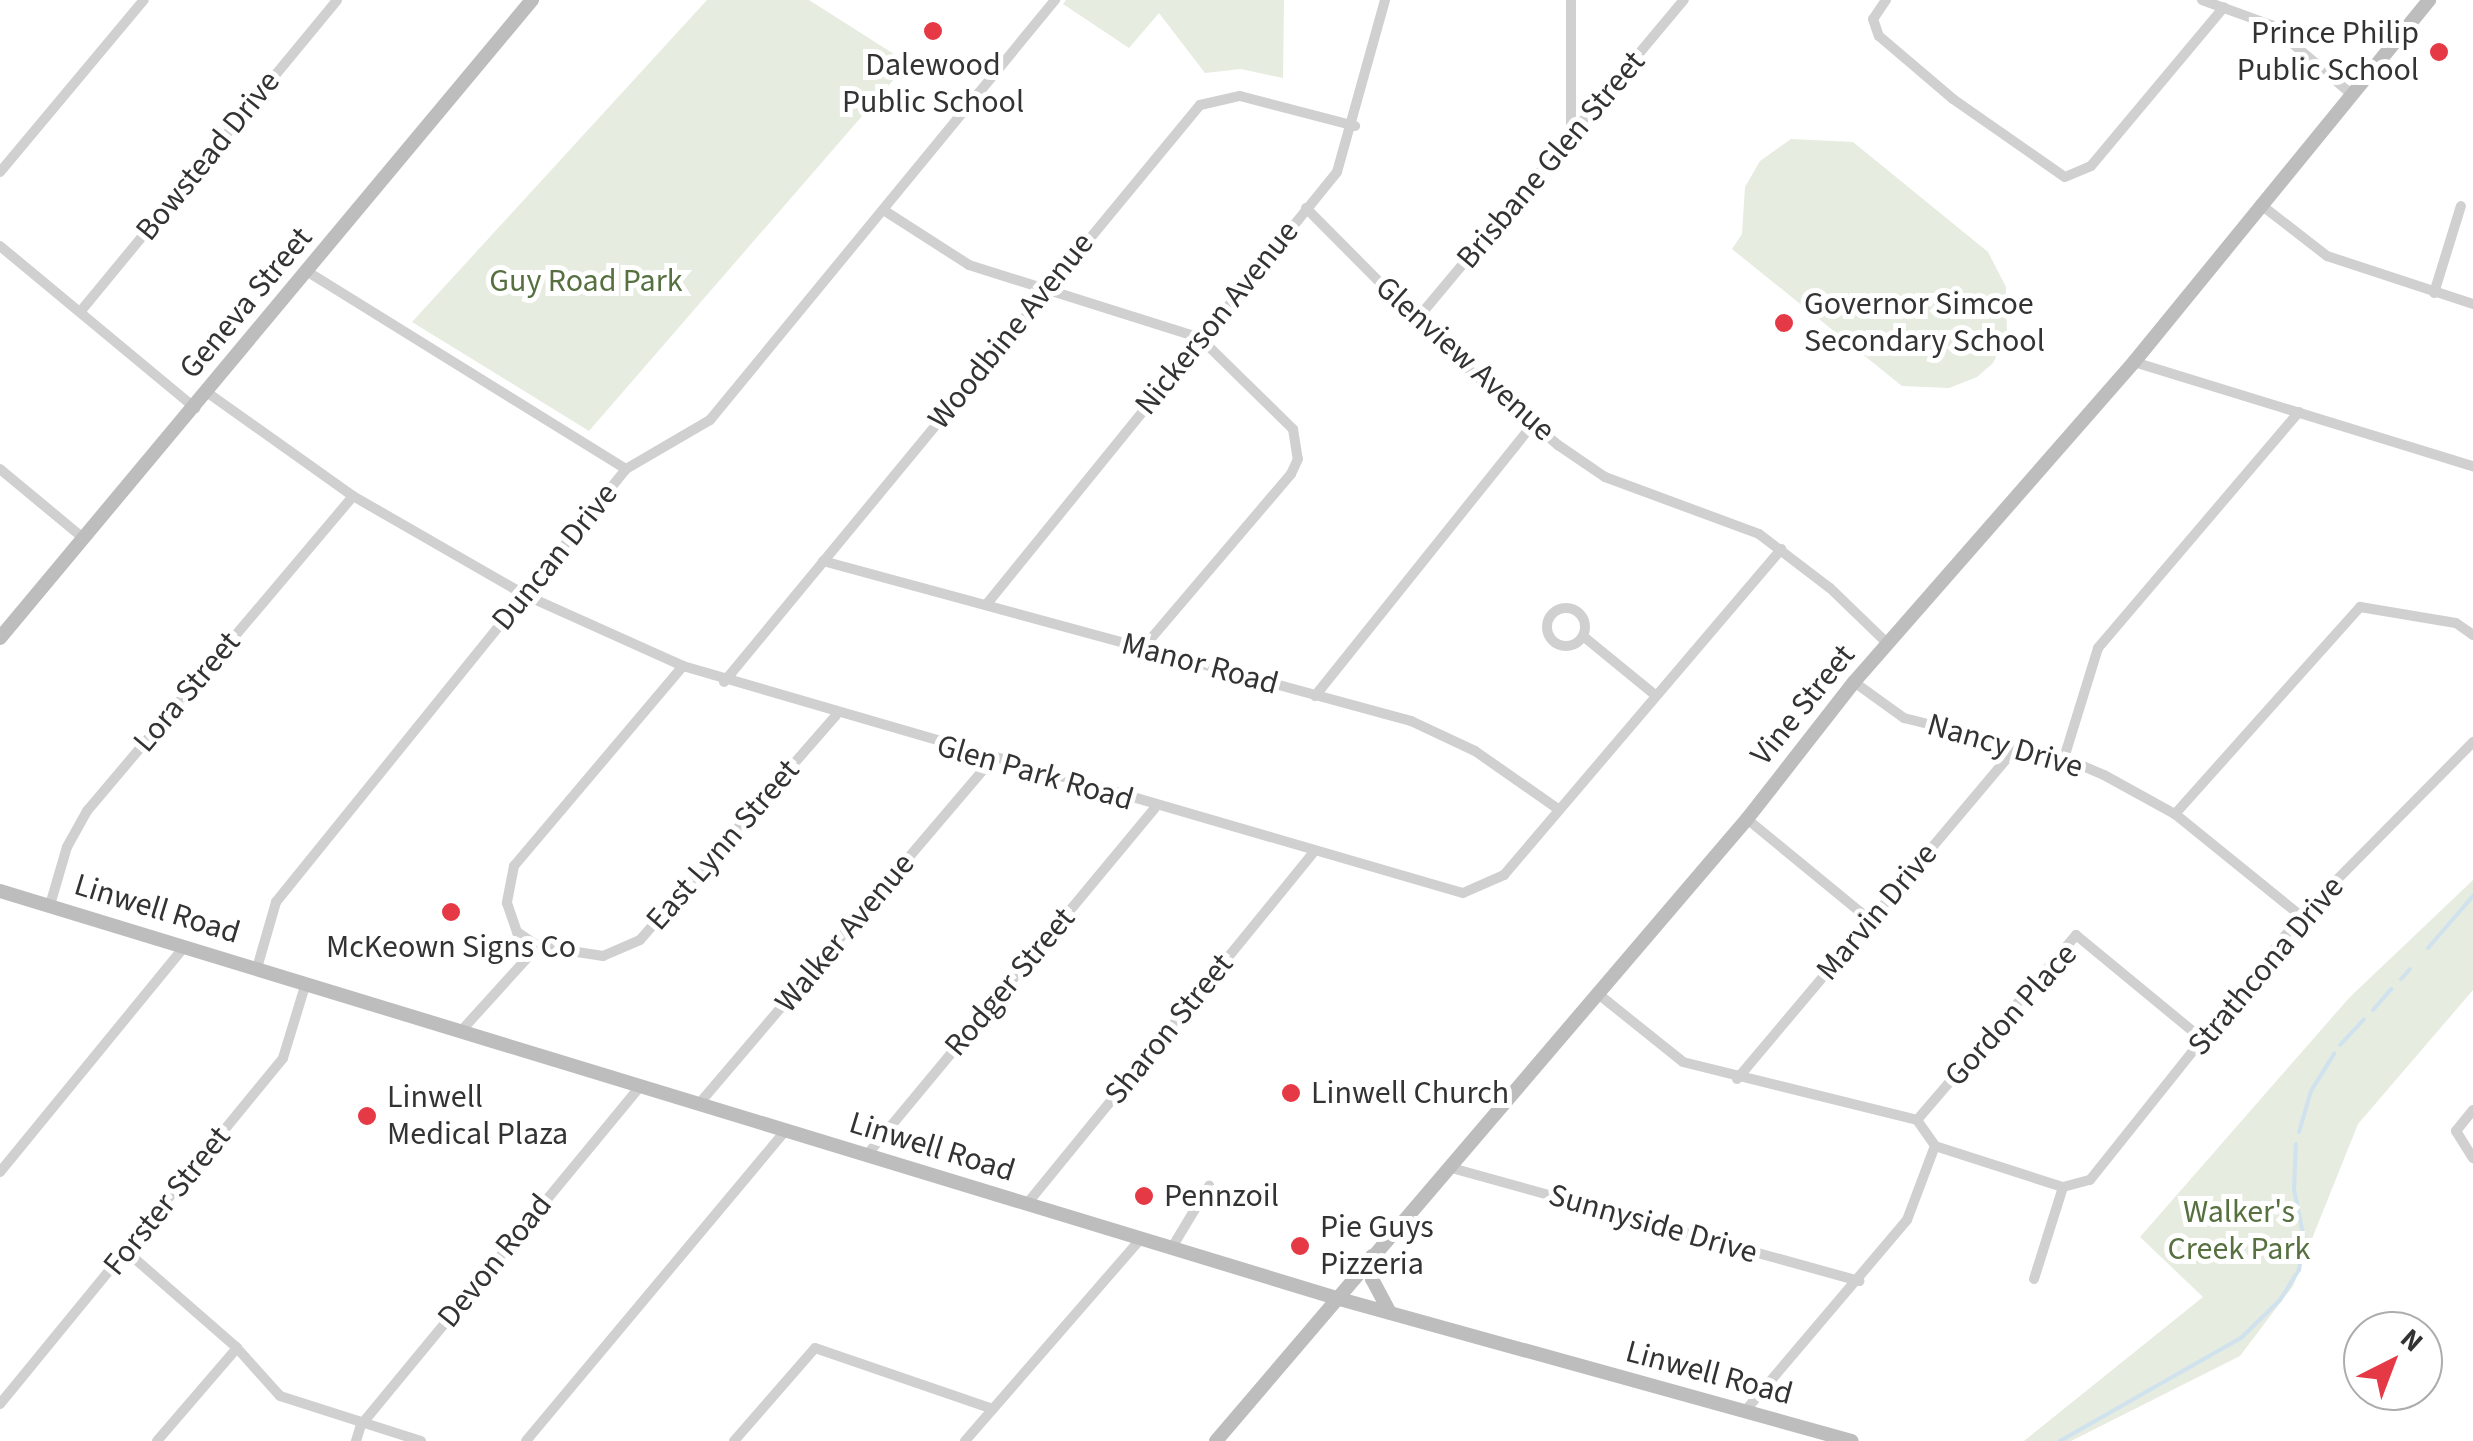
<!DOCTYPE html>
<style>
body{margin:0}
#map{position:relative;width:2473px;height:1441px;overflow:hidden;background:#fff;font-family:"Source Sans 3",sans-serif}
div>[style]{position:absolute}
.green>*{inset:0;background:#e6ecdf}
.stream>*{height:4px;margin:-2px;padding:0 2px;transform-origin:2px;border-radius:2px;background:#cfe2ee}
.street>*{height:10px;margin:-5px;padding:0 5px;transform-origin:5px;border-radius:5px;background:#d0d0d0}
.street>.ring{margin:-5px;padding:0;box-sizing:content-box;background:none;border:10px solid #d0d0d0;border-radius:50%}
.secondary>*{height:14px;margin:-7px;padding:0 7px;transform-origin:7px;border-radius:7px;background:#bdbdbd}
.dots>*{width:28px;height:28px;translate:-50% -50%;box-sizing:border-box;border:5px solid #fff;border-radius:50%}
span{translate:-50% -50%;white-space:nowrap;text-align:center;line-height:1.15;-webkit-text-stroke:10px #fff;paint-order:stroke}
.poi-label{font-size:32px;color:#333}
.right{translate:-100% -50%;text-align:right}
.left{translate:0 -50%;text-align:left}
.street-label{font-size:32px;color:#333}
.park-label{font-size:32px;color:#56703f}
.north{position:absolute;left:2343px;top:1311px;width:100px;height:100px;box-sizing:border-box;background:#fff;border:2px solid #adadad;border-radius:50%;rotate:42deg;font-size:28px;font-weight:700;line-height:40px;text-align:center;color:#333}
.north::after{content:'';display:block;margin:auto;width:35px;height:45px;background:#e63946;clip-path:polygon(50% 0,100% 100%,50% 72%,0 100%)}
</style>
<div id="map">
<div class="green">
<i style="clip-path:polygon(707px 0,809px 0,908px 63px,589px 431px,412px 322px)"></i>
<i style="clip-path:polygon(1066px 0,1284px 0,1283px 78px,1241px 69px,1205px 73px,1159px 13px,1129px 48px,1063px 4px)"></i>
<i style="clip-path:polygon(1791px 139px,1853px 142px,1988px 252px,2006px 287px,2007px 335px,1993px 363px,1977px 377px,1949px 388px,1902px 386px,1732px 249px,1742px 234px,1745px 187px,1760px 161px)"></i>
<i style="clip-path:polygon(2473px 880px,2473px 990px,2358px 1124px,2293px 1286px,2240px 1356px,2071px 1441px,2024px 1441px,2203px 1297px,2140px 1237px,2349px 998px)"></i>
</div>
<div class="stream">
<i style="left:2428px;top:948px;width:69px;rotate:-49.1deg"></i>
<i style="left:2401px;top:979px;width:13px;rotate:-48deg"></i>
<i style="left:2373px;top:1010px;width:28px;rotate:-49deg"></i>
<i style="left:2340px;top:1045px;width:35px;rotate:-47deg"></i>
<i style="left:2299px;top:1132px;width:43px;rotate:-73.7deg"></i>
<i style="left:2311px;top:1091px;width:44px;rotate:-58.1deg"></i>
<i style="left:2060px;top:1441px;width:210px;rotate:-29.7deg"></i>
<i style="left:2242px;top:1337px;width:53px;rotate:-44.2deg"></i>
<i style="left:2280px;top:1300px;width:36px;rotate:-58deg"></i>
<i style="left:2299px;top:1270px;width:31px;rotate:-81deg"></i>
<i style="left:2304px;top:1239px;width:51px;rotate:-101.3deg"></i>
<i style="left:2294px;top:1189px;width:45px;rotate:-87.5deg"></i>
</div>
<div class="street">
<i style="left:1886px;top:0;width:23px;rotate:124deg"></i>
<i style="left:1873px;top:19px;width:18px;rotate:71deg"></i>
<i style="left:1879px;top:36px;width:97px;rotate:40.4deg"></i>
<i style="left:1953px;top:99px;width:136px;rotate:34.9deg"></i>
<i style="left:2065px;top:177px;width:28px;rotate:-23deg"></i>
<i style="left:2091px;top:166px;width:207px;rotate:-50.1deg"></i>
<i style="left:2202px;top:0;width:73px;rotate:19.9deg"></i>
<i style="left:2271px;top:25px;width:104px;rotate:40.7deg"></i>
<i style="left:1571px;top:135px;width:135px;rotate:-90deg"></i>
<i style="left:0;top:172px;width:224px;rotate:-50.1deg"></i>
<i style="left:2260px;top:204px;width:85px;rotate:37.8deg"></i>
<i style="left:2327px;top:256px;width:154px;rotate:18.2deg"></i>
<i style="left:1306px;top:208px;width:211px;rotate:45.2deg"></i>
<i style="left:1455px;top:358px;width:135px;rotate:40.2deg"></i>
<i style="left:1558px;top:445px;width:57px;rotate:34.2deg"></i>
<i style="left:1605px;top:477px;width:164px;rotate:20.3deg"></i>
<i style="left:1759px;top:534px;width:89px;rotate:37.3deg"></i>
<i style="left:1830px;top:588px;width:81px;rotate:44deg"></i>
<i style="left:885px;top:211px;width:100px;rotate:32.7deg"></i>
<i style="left:969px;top:265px;width:242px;rotate:17.5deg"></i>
<i style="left:1200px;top:338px;width:130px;rotate:44.4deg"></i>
<i style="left:1293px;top:429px;width:30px;rotate:81deg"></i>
<i style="left:1298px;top:459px;width:17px;rotate:115deg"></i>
<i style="left:1291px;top:474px;width:228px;rotate:130.4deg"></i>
<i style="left:0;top:246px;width:254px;rotate:39.7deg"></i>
<i style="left:308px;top:272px;width:374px;rotate:31.8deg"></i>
<i style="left:2434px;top:293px;width:91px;rotate:-72.8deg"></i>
<i style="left:80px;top:312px;width:404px;rotate:-50.5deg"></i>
<i style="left:1417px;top:319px;width:416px;rotate:-50.1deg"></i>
<i style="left:2134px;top:362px;width:355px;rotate:17.1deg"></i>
<i style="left:208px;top:393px;width:178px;rotate:35.4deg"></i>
<i style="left:353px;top:496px;width:198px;rotate:29.9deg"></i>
<i style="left:525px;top:595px;width:173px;rotate:24.2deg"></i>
<i style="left:683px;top:666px;width:812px;rotate:16.23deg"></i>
<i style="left:1463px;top:893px;width:45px;rotate:-23.7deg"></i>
<i style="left:1504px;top:875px;width:428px;rotate:-49.6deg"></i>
<i style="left:0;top:469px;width:108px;rotate:39.7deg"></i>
<i style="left:823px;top:561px;width:609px;rotate:15.22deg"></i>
<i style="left:1411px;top:721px;width:71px;rotate:25.1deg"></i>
<i style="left:1475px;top:751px;width:101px;rotate:34.9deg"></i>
<i style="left:986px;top:605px;width:557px;rotate:-50.97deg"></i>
<i style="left:1337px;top:172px;width:179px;rotate:-74.4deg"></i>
<i class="ring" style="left:1547px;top:608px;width:28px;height:28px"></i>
<i style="left:1583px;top:636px;width:93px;rotate:39.3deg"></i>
<i style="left:683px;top:666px;width:262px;rotate:130.2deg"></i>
<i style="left:514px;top:866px;width:38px;rotate:101deg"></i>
<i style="left:507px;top:903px;width:31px;rotate:71deg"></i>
<i style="left:517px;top:932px;width:25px;rotate:34deg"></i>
<i style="left:538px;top:946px;width:66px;rotate:8.7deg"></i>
<i style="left:603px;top:956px;width:40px;rotate:-23.4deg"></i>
<i style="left:640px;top:940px;width:298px;rotate:-48.9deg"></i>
<i style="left:724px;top:682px;width:748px;rotate:-50.48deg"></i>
<i style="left:1200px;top:105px;width:41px;rotate:-12.7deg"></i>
<i style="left:1240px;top:96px;width:119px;rotate:14.6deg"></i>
<i style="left:1854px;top:682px;width:62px;rotate:35.8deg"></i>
<i style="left:1904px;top:718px;width:165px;rotate:14deg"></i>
<i style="left:2064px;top:758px;width:43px;rotate:23deg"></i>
<i style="left:2104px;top:775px;width:81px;rotate:28.8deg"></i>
<i style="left:2175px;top:814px;width:162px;rotate:39deg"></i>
<i style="left:1315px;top:696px;width:347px;rotate:-51.3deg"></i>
<i style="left:2064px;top:758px;width:115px;rotate:-72.8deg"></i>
<i style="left:2098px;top:648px;width:310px;rotate:-49.6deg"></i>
<i style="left:2175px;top:814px;width:278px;rotate:-48.2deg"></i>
<i style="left:2360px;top:607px;width:97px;rotate:9.5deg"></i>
<i style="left:2456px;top:623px;width:21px;rotate:35deg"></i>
<i style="left:1747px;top:819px;width:159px;rotate:39.4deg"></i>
<i style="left:50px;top:905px;width:60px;rotate:-73.7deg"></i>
<i style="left:67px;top:847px;width:41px;rotate:-60.9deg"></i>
<i style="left:87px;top:811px;width:412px;rotate:-49.8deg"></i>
<i style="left:257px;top:968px;width:69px;rotate:-73.9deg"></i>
<i style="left:276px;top:902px;width:557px;rotate:-51.05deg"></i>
<i style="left:626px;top:469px;width:97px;rotate:-30.3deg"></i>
<i style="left:710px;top:420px;width:544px;rotate:-50.6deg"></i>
<i style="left:1597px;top:993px;width:110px;rotate:38.7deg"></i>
<i style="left:1683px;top:1062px;width:241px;rotate:13.9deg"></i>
<i style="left:1917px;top:1120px;width:32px;rotate:55deg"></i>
<i style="left:1935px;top:1146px;width:134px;rotate:17.8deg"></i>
<i style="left:461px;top:1031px;width:115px;rotate:-47.8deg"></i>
<i style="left:1737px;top:1079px;width:436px;rotate:-49.9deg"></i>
<i style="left:698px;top:1105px;width:452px;rotate:-49.6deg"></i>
<i style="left:2473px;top:1110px;width:27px;rotate:129deg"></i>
<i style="left:2456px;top:1131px;width:32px;rotate:58deg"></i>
<i style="left:1917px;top:1120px;width:244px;rotate:-49.3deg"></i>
<i style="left:2076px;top:935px;width:163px;rotate:39.5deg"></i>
<i style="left:866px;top:1156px;width:452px;rotate:-50.3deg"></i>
<i style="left:1448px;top:1167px;width:427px;rotate:15.5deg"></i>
<i style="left:0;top:1172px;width:292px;rotate:-50.7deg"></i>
<i style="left:2063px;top:1187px;width:28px;rotate:-15deg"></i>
<i style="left:2090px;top:1180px;width:338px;rotate:-51.4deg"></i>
<i style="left:2301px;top:916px;width:245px;rotate:-45.3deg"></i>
<i style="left:1026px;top:1205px;width:453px;rotate:-50.8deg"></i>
<i style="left:1171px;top:1249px;width:74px;rotate:-58.9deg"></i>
<i style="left:126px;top:1251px;width:147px;rotate:41.1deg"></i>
<i style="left:237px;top:1348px;width:64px;rotate:48.1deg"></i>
<i style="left:280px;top:1396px;width:148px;rotate:17.7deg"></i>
<i style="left:2034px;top:1279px;width:96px;rotate:-72.5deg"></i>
<i style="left:0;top:1404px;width:447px;rotate:-50.7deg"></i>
<i style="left:283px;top:1058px;width:78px;rotate:-73deg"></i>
<i style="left:1745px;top:1411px;width:250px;rotate:-49.7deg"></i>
<i style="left:1907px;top:1220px;width:79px;rotate:-69.3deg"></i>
<i style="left:157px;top:1441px;width:123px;rotate:-49.3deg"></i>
<i style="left:356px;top:1441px;width:17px;rotate:-73deg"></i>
<i style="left:361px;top:1425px;width:440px;rotate:-50.5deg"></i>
<i style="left:526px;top:1441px;width:404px;rotate:-50.1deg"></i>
<i style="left:734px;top:1441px;width:123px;rotate:-48.9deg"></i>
<i style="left:815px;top:1348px;width:188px;rotate:18.9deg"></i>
<i style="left:965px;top:1441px;width:267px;rotate:-49deg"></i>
</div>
<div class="secondary">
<i style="left:0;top:638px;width:831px;rotate:-50.18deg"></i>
<i style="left:0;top:891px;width:1397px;rotate:16.94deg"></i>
<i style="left:1336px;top:1298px;width:535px;rotate:15.49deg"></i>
<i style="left:1372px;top:1256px;width:23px;rotate:90deg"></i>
<i style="left:1372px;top:1279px;width:38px;rotate:62deg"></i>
<i style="left:1216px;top:1441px;width:818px;rotate:-49.51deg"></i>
<i style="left:1747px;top:819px;width:174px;rotate:-52deg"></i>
<i style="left:1854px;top:682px;width:425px;rotate:-48.8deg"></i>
<i style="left:2134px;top:362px;width:467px;rotate:-50.8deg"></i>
</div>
<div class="dots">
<i style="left:933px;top:31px;background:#e63946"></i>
<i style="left:2439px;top:52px;background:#e63946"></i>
<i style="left:1784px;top:323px;background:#e63946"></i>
<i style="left:451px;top:912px;background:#e63946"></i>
<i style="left:1291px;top:1093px;background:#e63946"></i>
<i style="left:367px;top:1116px;background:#e63946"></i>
<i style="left:1144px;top:1196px;background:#e63946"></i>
<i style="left:1300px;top:1246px;background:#e63946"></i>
</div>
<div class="poi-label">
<span class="right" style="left:2419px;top:52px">Prince Philip<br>Public School</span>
<span style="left:933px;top:84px">Dalewood<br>Public School</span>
<span class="left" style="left:1804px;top:323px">Governor Simcoe<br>Secondary School</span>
<span style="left:451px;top:947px">McKeown Signs Co</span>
<span class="left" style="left:1311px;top:1093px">Linwell Church</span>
<span class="left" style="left:387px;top:1116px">Linwell<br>Medical Plaza</span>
<span class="left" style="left:1164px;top:1196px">Pennzoil</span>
<span class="left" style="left:1320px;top:1246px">Pie Guys<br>Pizzeria</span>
</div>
<div class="street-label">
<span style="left:208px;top:156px;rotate:-51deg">Bowstead Drive</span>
<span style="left:1551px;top:160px;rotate:-50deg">Brisbane Glen Street</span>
<span style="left:246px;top:303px;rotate:-50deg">Geneva Street</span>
<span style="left:1217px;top:318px;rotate:-51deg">Nickerson Avenue</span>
<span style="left:1011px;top:331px;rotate:-51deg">Woodbine Avenue</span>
<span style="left:1465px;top:359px;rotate:42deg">Glenview Avenue</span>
<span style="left:555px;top:557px;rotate:-51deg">Duncan Drive</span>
<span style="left:1200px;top:664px;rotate:15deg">Manor Road</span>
<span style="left:187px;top:692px;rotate:-50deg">Lora Street</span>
<span style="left:1803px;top:705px;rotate:-51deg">Vine Street</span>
<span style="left:2005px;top:746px;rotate:16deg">Nancy Drive</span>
<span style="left:1035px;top:773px;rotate:16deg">Glen Park Road</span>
<span style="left:723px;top:845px;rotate:-49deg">East Lynn Street</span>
<span style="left:157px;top:909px;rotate:17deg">Linwell Road</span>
<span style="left:1877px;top:912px;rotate:-50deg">Marvin Drive</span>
<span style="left:845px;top:933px;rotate:-50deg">Walker Avenue</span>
<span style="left:2266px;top:966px;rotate:-50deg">Strathcona Drive</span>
<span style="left:1010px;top:982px;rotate:-50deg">Rodger Street</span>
<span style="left:2011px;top:1015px;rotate:-48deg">Gordon Place</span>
<span style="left:1169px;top:1029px;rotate:-51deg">Sharon Street</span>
<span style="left:932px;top:1147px;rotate:17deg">Linwell Road</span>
<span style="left:167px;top:1201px;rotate:-51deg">Forster Street</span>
<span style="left:1653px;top:1224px;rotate:16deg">Sunnyside Drive</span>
<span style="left:495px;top:1261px;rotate:-51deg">Devon Road</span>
<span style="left:1709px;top:1373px;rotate:15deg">Linwell Road</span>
</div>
<div class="park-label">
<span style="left:586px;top:281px">Guy Road Park</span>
<span style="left:2239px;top:1231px">Walker's<br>Creek Park</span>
</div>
<div class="north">N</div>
</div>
